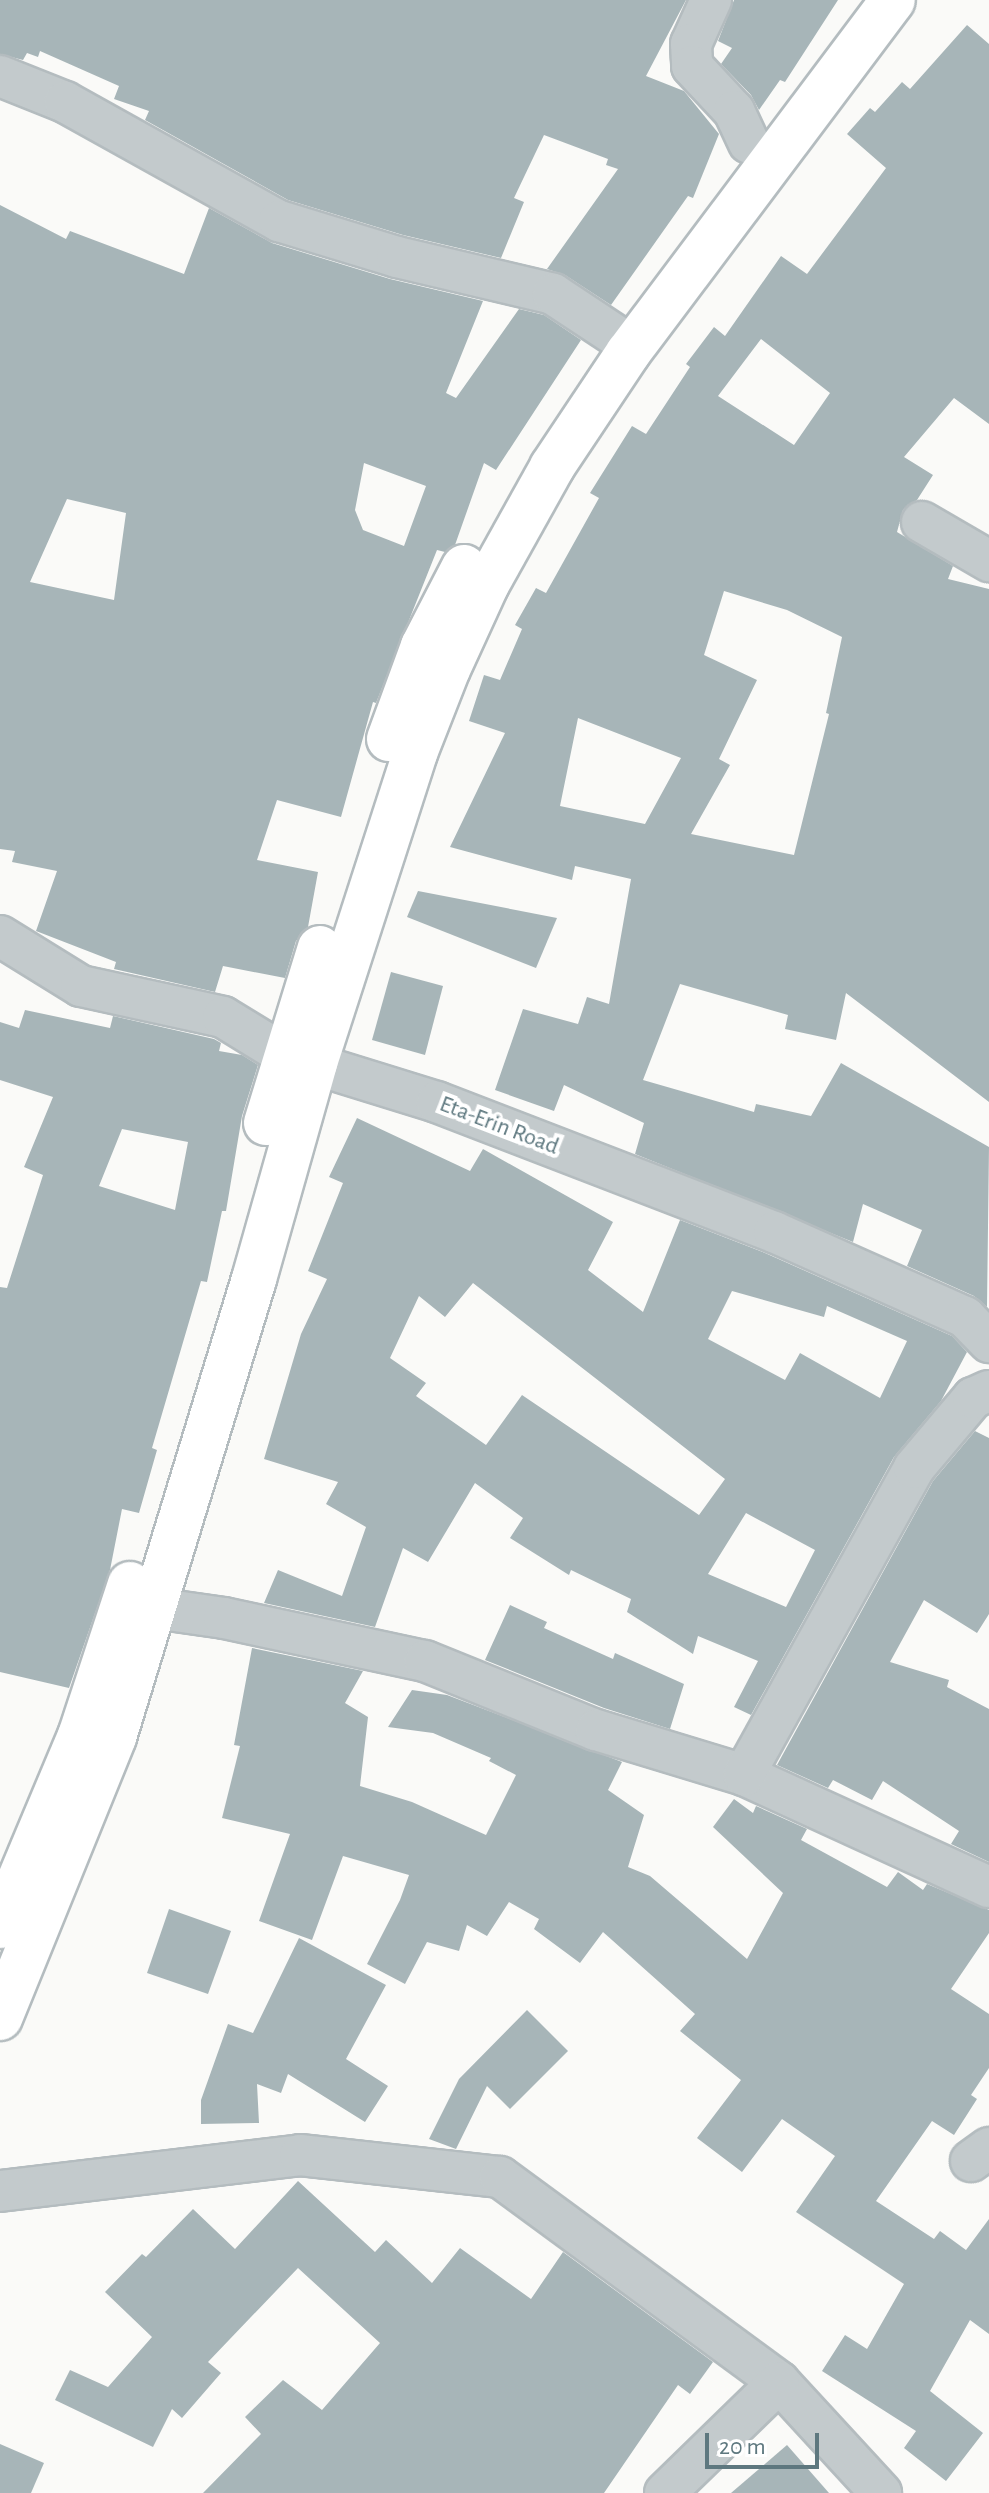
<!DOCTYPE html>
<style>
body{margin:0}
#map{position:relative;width:989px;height:2493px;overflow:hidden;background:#fafaf8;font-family:"Alegreya Sans",sans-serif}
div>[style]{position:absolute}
.building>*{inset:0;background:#a7b5b8}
.roads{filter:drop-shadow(2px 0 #b4bcbf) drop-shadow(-2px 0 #b4bcbf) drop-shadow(0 2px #b4bcbf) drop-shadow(0 -2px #b4bcbf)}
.street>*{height:40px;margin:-20px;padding:0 20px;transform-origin:20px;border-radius:20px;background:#c3cacc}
.primary>*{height:44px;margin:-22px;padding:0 22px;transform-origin:22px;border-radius:22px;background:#fff}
span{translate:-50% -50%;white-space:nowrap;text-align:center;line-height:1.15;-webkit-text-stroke:8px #fff;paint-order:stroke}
.street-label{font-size:24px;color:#5e787f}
.scale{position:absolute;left:705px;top:2433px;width:114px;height:36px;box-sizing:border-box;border:4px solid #5e787f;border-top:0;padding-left:10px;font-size:24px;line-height:28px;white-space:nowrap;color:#5e787f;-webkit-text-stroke:6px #fff;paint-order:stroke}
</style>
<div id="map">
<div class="building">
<i style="clip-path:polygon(0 0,686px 0,646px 76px,684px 91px,719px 134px,693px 198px,688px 196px,611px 305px,565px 275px,547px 269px,618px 169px,606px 165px,608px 159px,544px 135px,514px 198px,524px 202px,501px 258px,403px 235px,288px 200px,145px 120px,149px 111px,114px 99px,119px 86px,40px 51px,38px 57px,27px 53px,23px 60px,0 54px)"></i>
<i style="clip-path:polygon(734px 0,838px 0,785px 82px,780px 80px,759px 110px,751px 95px,721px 64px,732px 48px,718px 41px)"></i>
<i style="clip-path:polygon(evenodd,967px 25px,989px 44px,989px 424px,954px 398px,904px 457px,933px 475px,917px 500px,903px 510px,897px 532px,953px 566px,948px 579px,989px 589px,989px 1102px,846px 993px,836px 1040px,785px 1029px,788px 1015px,680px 984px,643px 1080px,754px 1112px,756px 1104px,811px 1116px,841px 1063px,989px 1147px,987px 1307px,974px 1296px,907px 1266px,922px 1230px,863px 1204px,853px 1242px,635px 1154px,644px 1123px,564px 1085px,554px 1111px,495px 1090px,523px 1009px,578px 1024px,587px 997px,609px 1004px,631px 879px,575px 866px,572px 880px,450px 847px,505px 733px,469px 721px,484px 675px,500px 680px,522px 629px,515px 625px,536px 588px,546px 593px,599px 498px,590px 493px,632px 426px,646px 434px,690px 367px,686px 364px,714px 327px,725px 336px,781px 256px,807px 274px,886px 168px,847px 134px,870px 108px,875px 112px,902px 82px,910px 89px,967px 25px,761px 339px,830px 393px,794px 445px,718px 396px,761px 339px,967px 25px,724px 591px,787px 610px,842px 637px,826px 713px,829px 714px,794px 855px,691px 834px,730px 765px,719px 759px,757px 680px,704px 655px,724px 591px,967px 25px,578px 718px,681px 758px,645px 824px,560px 806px,578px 718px)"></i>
<i style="clip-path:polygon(evenodd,0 205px,66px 239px,70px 231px,184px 274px,209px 208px,272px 243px,390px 279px,483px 301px,446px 393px,456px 398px,519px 309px,544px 315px,581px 340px,496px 470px,484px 463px,455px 545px,445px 552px,437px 550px,376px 703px,373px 702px,341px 817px,277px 800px,257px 860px,318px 872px,308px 927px,296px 941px,285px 978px,223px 966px,215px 992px,114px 969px,116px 962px,36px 931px,57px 871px,12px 862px,15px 851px,0 849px,0 205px,364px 463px,426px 486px,404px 546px,363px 530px,355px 510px,364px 463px,0 205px,67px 499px,126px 513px,114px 600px,30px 582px,67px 499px)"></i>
<i style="clip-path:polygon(418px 891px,557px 918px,536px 968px,407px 917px)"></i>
<i style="clip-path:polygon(391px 972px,443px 986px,425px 1055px,372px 1040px)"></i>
<i style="clip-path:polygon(evenodd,25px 1010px,110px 1028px,113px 1016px,214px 1039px,221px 1043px,219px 1051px,242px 1055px,258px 1065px,242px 1116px,226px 1211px,222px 1211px,207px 1282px,201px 1281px,152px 1448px,157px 1450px,139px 1513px,122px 1509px,110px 1570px,69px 1688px,0 1672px,0 1287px,7px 1288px,43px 1175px,24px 1167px,53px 1097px,0 1080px,0 1022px,19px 1028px,25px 1010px,122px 1129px,188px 1142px,175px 1210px,99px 1186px,122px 1129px)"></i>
<i style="clip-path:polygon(evenodd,357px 1118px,470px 1171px,483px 1149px,613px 1222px,588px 1270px,643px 1312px,680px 1220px,765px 1253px,952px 1336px,967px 1352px,941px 1401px,894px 1457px,751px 1715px,734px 1707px,758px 1661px,698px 1636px,693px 1654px,627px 1612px,631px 1599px,571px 1570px,569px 1575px,510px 1538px,523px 1518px,475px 1483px,428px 1562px,403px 1548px,375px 1627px,264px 1603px,278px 1570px,342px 1596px,366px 1527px,326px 1504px,338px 1482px,264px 1459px,301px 1334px,327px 1279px,308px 1271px,343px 1183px,329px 1177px,357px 1118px,473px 1283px,725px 1479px,699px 1515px,522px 1395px,486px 1445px,416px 1396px,426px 1383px,390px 1358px,419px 1296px,445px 1317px,473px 1283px,357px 1118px,732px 1291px,824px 1317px,827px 1306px,907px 1341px,880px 1398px,800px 1353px,785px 1380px,708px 1339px,732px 1291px,357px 1118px,746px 1513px,815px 1550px,786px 1607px,708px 1574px,746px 1513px)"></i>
<i style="clip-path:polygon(975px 1431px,989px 1438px,989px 1614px,977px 1633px,924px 1600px,890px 1662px,949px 1680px,947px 1687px,989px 1709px,989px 1862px,951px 1844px,959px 1831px,883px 1781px,872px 1800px,833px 1780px,828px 1788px,777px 1765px,933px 1481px)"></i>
<i style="clip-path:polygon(510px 1605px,547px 1622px,544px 1628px,613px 1659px,615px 1653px,684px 1684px,670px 1729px,604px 1708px,485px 1660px)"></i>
<i style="clip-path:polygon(252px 1648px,363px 1671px,345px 1703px,368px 1717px,360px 1786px,412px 1802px,486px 1835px,516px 1775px,489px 1761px,491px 1758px,433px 1733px,388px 1727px,412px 1690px,447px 1695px,622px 1762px,608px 1790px,644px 1815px,628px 1867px,650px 1876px,747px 1959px,783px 1893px,713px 1827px,734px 1799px,753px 1813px,756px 1806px,807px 1829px,801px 1840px,887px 1887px,898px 1872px,923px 1890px,927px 1884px,989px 1910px,989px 1933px,951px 1989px,989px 2014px,989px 2068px,971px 2095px,977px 2099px,954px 2135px,932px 2121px,876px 2201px,934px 2239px,940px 2231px,966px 2250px,989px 2219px,989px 2334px,970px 2320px,930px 2391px,983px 2433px,946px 2481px,904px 2448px,916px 2431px,822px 2371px,845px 2335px,867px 2349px,904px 2284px,796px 2212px,835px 2156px,782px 2119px,742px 2172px,697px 2138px,741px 2080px,680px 2031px,695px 2014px,603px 1932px,580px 1963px,534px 1929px,539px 1919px,509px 1902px,487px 1936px,467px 1925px,459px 1951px,427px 1942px,405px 1984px,367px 1964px,400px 1900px,409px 1875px,343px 1856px,312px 1940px,259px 1921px,290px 1834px,222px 1818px,240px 1746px,234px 1745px)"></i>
<i style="clip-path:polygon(169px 1909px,231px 1931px,208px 1994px,147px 1973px)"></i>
<i style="clip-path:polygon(299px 1938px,386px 1985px,346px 2059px,388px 2086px,365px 2122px,288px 2074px,281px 2093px,257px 2084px,259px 2123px,201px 2124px,201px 2100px,228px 2024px,253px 2033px)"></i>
<i style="clip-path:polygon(527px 2010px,568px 2051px,510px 2109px,487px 2086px,456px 2149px,429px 2139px,459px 2079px)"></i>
<i style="clip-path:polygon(298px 2181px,375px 2252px,386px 2240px,432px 2283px,460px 2248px,531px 2299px,563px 2252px,713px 2362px,690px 2394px,678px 2385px,604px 2493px,203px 2493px,261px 2434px,245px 2417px,283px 2380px,322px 2410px,380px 2343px,298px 2268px,208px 2362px,221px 2373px,182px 2418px,172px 2409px,153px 2447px,55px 2400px,70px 2370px,108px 2387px,152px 2337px,105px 2292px,142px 2254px,146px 2257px,193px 2209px,235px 2249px)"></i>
<i style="clip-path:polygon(0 2444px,44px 2463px,31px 2493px,0 2493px)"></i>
<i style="clip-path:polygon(787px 2445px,829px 2493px,731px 2493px)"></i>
</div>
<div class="roads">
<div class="street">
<i style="left:711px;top:0;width:48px;rotate:114.4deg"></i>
<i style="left:691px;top:44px;width:22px;rotate:87deg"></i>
<i style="left:692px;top:66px;width:62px;rotate:47deg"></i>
<i style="left:734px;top:111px;width:35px;rotate:65deg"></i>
<i style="left:0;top:76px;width:70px;rotate:21.8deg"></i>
<i style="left:65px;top:102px;width:245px;rotate:29.1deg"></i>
<i style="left:279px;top:221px;width:123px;rotate:17deg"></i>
<i style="left:397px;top:257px;width:160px;rotate:13.3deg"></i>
<i style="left:553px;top:294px;width:74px;rotate:33.5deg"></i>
<i style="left:922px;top:522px;width:78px;rotate:30.2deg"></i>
<i style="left:0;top:936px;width:95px;rotate:31.7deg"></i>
<i style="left:81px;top:986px;width:145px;rotate:12.3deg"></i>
<i style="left:223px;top:1017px;width:73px;rotate:31.5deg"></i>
<i style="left:285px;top:1055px;width:159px;rotate:17.2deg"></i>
<i style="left:437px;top:1102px;width:361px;rotate:21.1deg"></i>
<i style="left:774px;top:1232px;width:209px;rotate:24deg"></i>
<i style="left:965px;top:1317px;width:35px;rotate:46deg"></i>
<i style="left:154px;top:1608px;width:71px;rotate:8.1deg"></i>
<i style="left:224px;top:1618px;width:206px;rotate:12.1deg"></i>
<i style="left:425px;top:1661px;width:184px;rotate:22deg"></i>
<i style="left:596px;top:1730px;width:155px;rotate:16.9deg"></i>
<i style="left:744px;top:1775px;width:269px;rotate:24.6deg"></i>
<i style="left:744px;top:1775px;width:351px;rotate:-61deg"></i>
<i style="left:914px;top:1468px;width:92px;rotate:-49.9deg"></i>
<i style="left:973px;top:1398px;width:17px;rotate:-24deg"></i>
<i style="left:971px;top:2161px;width:22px;rotate:-36deg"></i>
<i style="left:0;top:2191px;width:302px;rotate:-6.8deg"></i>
<i style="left:300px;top:2155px;width:201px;rotate:6.3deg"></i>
<i style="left:500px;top:2177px;width:346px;rotate:36.3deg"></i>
<i style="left:779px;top:2382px;width:151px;rotate:47.4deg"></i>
<i style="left:665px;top:2493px;width:159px;rotate:-44.2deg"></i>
</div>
<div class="primary">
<i style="left:389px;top:739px;width:99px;rotate:-69.9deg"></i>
<i style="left:423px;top:646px;width:89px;rotate:-62.6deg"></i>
<i style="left:266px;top:1123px;width:183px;rotate:-72.9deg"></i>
<i style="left:0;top:1926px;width:206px;rotate:-67.2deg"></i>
<i style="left:80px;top:1736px;width:160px;rotate:-71.8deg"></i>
<i style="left:0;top:2018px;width:303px;rotate:-67.9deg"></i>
<i style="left:114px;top:1737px;width:479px;rotate:-73deg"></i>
<i style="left:254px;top:1279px;width:224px;rotate:-74.2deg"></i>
<i style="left:315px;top:1063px;width:326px;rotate:-72.1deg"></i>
<i style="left:415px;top:753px;width:90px;rotate:-68.6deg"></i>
<i style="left:448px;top:669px;width:94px;rotate:-65.4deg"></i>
<i style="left:487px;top:584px;width:134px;rotate:-60.9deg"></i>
<i style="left:552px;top:467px;width:137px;rotate:-56.3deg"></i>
<i style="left:628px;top:353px;width:441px;rotate:-53.1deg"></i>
</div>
</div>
<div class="street-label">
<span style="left:499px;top:1126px;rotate:21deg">Eta-Erin Road</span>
</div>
<div class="scale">20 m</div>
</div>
